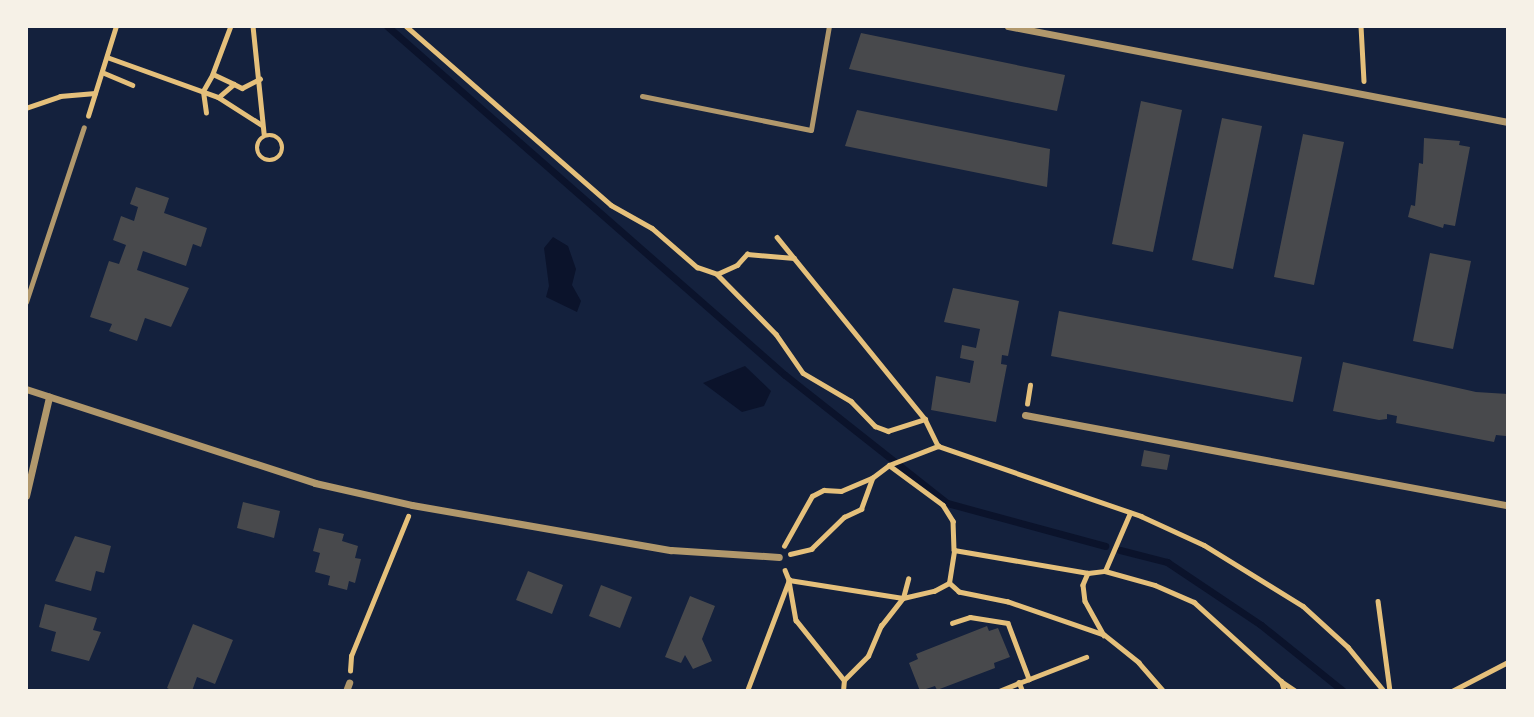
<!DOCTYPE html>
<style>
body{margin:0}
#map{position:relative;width:1534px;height:717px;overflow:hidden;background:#14213d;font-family:"Titillium Web",sans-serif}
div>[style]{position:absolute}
.water>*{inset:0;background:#0b132b}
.stream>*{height:7px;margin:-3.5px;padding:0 3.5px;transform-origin:3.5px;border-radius:3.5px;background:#0b132b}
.building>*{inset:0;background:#48494c}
.path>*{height:4.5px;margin:-2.25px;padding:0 2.25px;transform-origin:2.25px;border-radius:2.25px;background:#e5c07b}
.path>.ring{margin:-2.25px;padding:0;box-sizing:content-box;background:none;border:4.5px solid #e5c07b;border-radius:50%}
.service>*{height:5px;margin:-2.5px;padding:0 2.5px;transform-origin:2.5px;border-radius:2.5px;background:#b1986c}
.minor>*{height:7px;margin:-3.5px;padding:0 3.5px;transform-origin:3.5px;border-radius:3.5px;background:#b1986c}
span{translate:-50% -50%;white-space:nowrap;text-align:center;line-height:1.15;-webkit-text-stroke:7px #f6f1e7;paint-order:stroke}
.frame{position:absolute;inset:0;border:28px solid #f6f1e7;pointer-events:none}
</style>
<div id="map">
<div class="water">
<i style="clip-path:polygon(553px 237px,568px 246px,576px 269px,572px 285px,581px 301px,577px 312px,546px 297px,549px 286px,544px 248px)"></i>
<i style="clip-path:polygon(745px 366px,771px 391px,764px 406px,742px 412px,703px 383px)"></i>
</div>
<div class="stream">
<i style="left:387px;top:26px;width:529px;rotate:41.25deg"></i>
<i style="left:785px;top:375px;width:206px;rotate:38.3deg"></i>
<i style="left:947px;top:503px;width:164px;rotate:15.2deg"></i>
<i style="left:1120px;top:550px;width:49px;rotate:14.3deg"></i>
<i style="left:1167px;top:562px;width:113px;rotate:33.8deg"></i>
<i style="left:1261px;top:625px;width:105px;rotate:38.8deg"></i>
</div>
<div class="building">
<i style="clip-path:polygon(861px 33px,1065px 75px,1057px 111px,849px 69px)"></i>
<i style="clip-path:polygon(1141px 101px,1182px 110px,1153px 252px,1112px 244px)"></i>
<i style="clip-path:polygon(857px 110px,1050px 149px,1047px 187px,845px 146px)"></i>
<i style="clip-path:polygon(1222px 118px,1262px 126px,1233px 269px,1192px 260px)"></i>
<i style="clip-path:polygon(1303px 134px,1344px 142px,1314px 285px,1274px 277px)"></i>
<i style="clip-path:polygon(1424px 138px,1460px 141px,1459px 145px,1470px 147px,1455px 226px,1444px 224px,1443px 228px,1408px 217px,1411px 205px,1415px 206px,1419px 163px,1423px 164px)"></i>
<i style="clip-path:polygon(136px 187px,169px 198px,164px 213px,207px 228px,201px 247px,193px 244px,186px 266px,143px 251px,137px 270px,189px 288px,171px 327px,145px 318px,137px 341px,109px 331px,112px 324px,90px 317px,109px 261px,119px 264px,126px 245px,113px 240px,121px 216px,134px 221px,138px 207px,130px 204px)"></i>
<i style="clip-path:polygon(1430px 253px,1471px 261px,1453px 349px,1413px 341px)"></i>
<i style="clip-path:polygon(953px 288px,1019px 301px,1008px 356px,1002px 355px,1001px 364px,1007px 365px,996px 422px,931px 410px,936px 376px,970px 383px,974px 361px,960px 358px,962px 345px,976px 348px,980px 329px,944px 322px)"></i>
<i style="clip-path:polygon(1059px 311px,1302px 357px,1293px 402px,1051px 356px)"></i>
<i style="clip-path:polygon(1343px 362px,1476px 392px,1508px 394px,1508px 443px,1506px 436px,1496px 435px,1494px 442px,1396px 423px,1397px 416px,1387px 414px,1387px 419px,1379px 420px,1333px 411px)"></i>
<i style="clip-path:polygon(1144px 450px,1170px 455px,1167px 470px,1141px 466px)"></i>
<i style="clip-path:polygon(243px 502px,280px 511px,274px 538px,237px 528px)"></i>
<i style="clip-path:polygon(319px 528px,344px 534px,342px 541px,358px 546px,355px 558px,361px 559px,355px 583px,349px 581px,347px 590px,328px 585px,330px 576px,315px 572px,320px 553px,313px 551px)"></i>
<i style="clip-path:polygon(75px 536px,111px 546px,104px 573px,96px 571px,91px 591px,55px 581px)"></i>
<i style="clip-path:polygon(528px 571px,563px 585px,552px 614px,516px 600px)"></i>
<i style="clip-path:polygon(601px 585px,632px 597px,620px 628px,589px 616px)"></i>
<i style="clip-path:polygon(690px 596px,715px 606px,702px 639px,712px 661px,693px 669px,685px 655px,681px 663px,665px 657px)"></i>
<i style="clip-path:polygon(45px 604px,97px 618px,93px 630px,101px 632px,89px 661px,51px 651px,56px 632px,39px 627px)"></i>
<i style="clip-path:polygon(193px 624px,233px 640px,215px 684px,197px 677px,192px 691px,173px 691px,167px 688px)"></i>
<i style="clip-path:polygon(987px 626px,989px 631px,998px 628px,1010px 657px,994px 663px,995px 668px,937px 690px,935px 686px,920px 691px,909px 663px,918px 659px,916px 654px)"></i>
</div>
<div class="path">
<i style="left:231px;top:26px;width:51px;rotate:110.6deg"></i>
<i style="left:213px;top:74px;width:23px;rotate:25deg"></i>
<i style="left:253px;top:26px;width:108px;rotate:84.1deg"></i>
<i style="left:406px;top:26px;width:272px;rotate:41.1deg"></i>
<i style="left:611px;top:205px;width:47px;rotate:29.3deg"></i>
<i style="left:652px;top:228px;width:60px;rotate:40.9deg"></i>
<i style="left:697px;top:267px;width:21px;rotate:19deg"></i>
<i style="left:717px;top:274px;width:22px;rotate:-24deg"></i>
<i style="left:737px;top:265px;width:15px;rotate:-48deg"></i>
<i style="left:747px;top:254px;width:47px;rotate:4.9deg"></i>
<i style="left:1361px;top:26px;width:55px;rotate:86.9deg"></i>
<i style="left:107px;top:57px;width:118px;rotate:19.8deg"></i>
<i style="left:218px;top:97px;width:52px;rotate:32.5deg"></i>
<i style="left:102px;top:72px;width:33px;rotate:23deg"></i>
<i style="left:220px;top:96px;width:18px;rotate:-41deg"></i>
<i style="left:234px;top:84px;width:9px;rotate:27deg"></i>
<i style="left:242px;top:88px;width:20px;rotate:-27deg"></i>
<i style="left:26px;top:108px;width:36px;rotate:-19deg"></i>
<i style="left:60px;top:96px;width:35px;rotate:-5deg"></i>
<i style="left:206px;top:113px;width:22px;rotate:-98deg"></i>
<i style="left:203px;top:91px;width:20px;rotate:-60deg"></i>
<i style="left:88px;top:116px;width:94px;rotate:-72.7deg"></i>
<i class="ring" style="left:257px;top:135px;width:21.5px;height:21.5px"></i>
<i style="left:777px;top:237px;width:235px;rotate:50.9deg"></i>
<i style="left:925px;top:419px;width:30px;rotate:64deg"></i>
<i style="left:717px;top:274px;width:84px;rotate:45.5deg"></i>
<i style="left:776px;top:334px;width:47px;rotate:55.3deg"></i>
<i style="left:803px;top:373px;width:56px;rotate:30.3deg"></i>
<i style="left:851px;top:401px;width:35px;rotate:46deg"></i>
<i style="left:875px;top:426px;width:14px;rotate:21deg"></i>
<i style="left:888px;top:431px;width:39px;rotate:-18deg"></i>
<i style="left:1027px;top:404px;width:19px;rotate:-81deg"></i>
<i style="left:889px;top:465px;width:53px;rotate:-21.2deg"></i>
<i style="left:938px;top:446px;width:215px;rotate:19deg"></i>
<i style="left:1141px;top:516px;width:69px;rotate:24.7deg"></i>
<i style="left:1204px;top:545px;width:116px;rotate:31.6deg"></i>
<i style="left:1303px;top:606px;width:61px;rotate:42.3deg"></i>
<i style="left:1348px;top:647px;width:57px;rotate:50.7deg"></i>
<i style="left:784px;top:546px;width:57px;rotate:-60.8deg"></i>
<i style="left:812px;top:496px;width:13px;rotate:-27deg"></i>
<i style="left:824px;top:490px;width:17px;rotate:3deg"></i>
<i style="left:841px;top:491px;width:34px;rotate:-23deg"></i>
<i style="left:872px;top:478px;width:21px;rotate:-37deg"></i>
<i style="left:889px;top:465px;width:67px;rotate:36.5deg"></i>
<i style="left:943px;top:505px;width:19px;rotate:58deg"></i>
<i style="left:953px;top:521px;width:29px;rotate:88deg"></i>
<i style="left:790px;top:554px;width:22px;rotate:-13deg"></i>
<i style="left:811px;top:549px;width:46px;rotate:-44.1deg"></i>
<i style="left:844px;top:517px;width:19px;rotate:-25deg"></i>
<i style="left:861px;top:509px;width:33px;rotate:-70deg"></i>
<i style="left:785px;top:570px;width:11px;rotate:68deg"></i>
<i style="left:789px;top:580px;width:115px;rotate:9deg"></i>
<i style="left:903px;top:598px;width:32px;rotate:-13deg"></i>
<i style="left:934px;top:591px;width:17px;rotate:-28deg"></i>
<i style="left:1105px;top:571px;width:63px;rotate:-66.7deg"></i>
<i style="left:1088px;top:573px;width:13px;rotate:113deg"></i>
<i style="left:1083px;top:585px;width:16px;rotate:83deg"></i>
<i style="left:1085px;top:601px;width:39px;rotate:61deg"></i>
<i style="left:789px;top:581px;width:40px;rotate:80deg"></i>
<i style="left:796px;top:620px;width:77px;rotate:51.3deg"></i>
<i style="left:1378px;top:601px;width:91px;rotate:82.4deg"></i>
<i style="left:952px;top:623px;width:19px;rotate:-18deg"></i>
<i style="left:970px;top:617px;width:38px;rotate:9deg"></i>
<i style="left:1008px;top:623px;width:60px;rotate:69.4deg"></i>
<i style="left:350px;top:671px;width:15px;rotate:-86deg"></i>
<i style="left:351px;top:656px;width:151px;rotate:-67.8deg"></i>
<i style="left:747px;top:691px;width:119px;rotate:-69.3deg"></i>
<i style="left:843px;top:691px;width:11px;rotate:-85deg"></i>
<i style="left:844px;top:680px;width:34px;rotate:-45deg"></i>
<i style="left:868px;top:656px;width:33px;rotate:-67deg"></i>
<i style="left:881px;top:626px;width:36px;rotate:-52deg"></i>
<i style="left:903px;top:598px;width:20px;rotate:-75deg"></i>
<i style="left:999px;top:691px;width:22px;rotate:-22deg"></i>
<i style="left:1022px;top:691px;width:9px;rotate:-111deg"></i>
<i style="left:1019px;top:683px;width:72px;rotate:-21.2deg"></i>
<i style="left:1163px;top:691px;width:37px;rotate:-131deg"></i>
<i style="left:1139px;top:663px;width:45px;rotate:-141.3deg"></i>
<i style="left:1104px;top:635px;width:102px;rotate:-161deg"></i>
<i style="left:1008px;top:602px;width:50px;rotate:-168.5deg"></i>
<i style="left:959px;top:592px;width:13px;rotate:-138deg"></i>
<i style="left:949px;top:583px;width:33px;rotate:-81deg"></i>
<i style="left:954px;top:550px;width:136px;rotate:9.7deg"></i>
<i style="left:1088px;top:573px;width:17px;rotate:-7deg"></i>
<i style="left:1105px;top:571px;width:52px;rotate:15.6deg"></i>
<i style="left:1155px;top:585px;width:43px;rotate:23.6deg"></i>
<i style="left:1194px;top:602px;width:118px;rotate:42.2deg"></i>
<i style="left:1284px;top:691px;width:10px;rotate:-107deg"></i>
<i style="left:1281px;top:681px;width:18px;rotate:34deg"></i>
<i style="left:1452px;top:691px;width:63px;rotate:-27.4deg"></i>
</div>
<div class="service">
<i style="left:642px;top:96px;width:172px;rotate:11.4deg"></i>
<i style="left:811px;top:130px;width:106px;rotate:-80.2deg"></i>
<i style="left:26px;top:302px;width:184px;rotate:-71.7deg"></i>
</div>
<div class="minor">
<i style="left:1008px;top:26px;width:509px;rotate:10.87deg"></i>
<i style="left:26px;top:389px;width:304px;rotate:18deg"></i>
<i style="left:315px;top:483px;width:99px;rotate:12.8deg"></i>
<i style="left:412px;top:505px;width:263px;rotate:9.9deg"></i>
<i style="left:671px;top:550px;width:108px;rotate:3.7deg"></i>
<i style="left:1025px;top:415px;width:491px;rotate:10.6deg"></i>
<i style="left:26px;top:496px;width:102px;rotate:-76.9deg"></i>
<i style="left:346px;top:691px;width:9px;rotate:-69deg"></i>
</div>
<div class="frame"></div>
</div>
